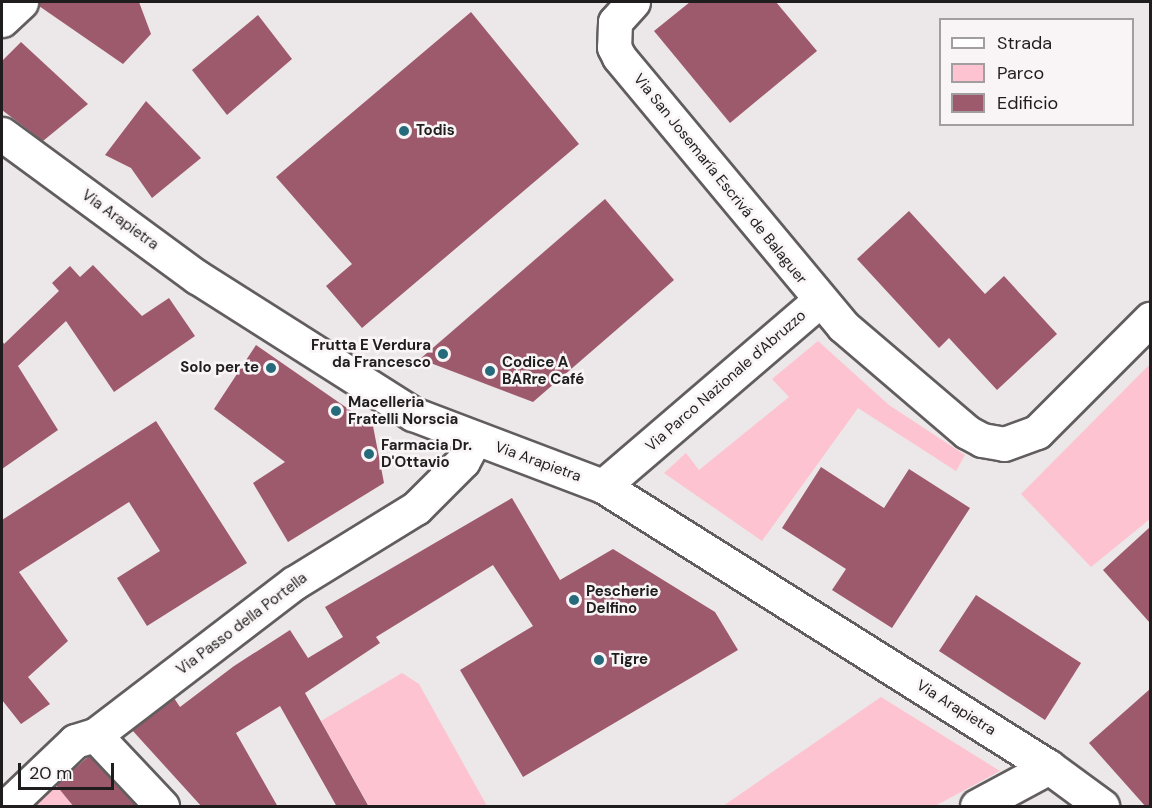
<!DOCTYPE html>
<meta charset="utf-8">
<style>
body{margin:0}
#map{position:relative;width:1152px;height:808px;overflow:hidden;background:#ece7e8;font-family:"DM Sans",sans-serif}
div>[style]{position:absolute}
.green>*{inset:0;background:#fdc3d1}
.building>*{inset:0;background:#9e5a6d}
.roads{filter:drop-shadow(2px 0 #625d5e) drop-shadow(-2px 0 #625d5e) drop-shadow(0 2px #625d5e) drop-shadow(0 -2px #625d5e)}
.street>*{height:33px;margin:-16.5px;padding:0 16.5px;transform-origin:16.5px;border-radius:16.5px;background:#fff}
.secondary>*{height:33px;margin:-16.5px;padding:0 16.5px;transform-origin:16.5px;border-radius:16.5px;background:#fff}
.dots>*{width:16px;height:16px;translate:-50% -50%;box-sizing:border-box;border:3px solid #f9f4f5;border-radius:50%}
span{translate:-50% -50%;white-space:nowrap;text-align:center;line-height:1.15;-webkit-text-stroke:5px #f9f4f5;paint-order:stroke}
.poi-label{font-size:15px;color:#1f1d1d;font-weight:700}
.left{translate:0 -50%;text-align:left}
.right{translate:-100% -50%;text-align:right}
.street-label{font-size:15px;color:#1f1d1d}
.frame{position:absolute;inset:0;border:3px solid #1f1d1d;pointer-events:none}
.legend{position:absolute;left:939px;top:18px;width:195px;height:108px;box-sizing:border-box;background:#f9f4f5;border:2px solid #a29e9f;margin:0;padding:8px 10px;list-style:none;font-size:18px;color:#1f1d1d}
.legend li{display:flex;align-items:center;gap:12px;height:30px}
.legend b{width:30px;border:2px solid #a29e9f}
.scale{position:absolute;left:18px;top:763px;width:96px;height:27px;box-sizing:border-box;border:3px solid #1f1d1d;border-top:0;padding-left:8px;font-size:18px;line-height:21px;white-space:nowrap;color:#1f1d1d;-webkit-text-stroke:4px #f9f4f5;paint-order:stroke}
</style>
<div id="map">
<div class="green">
<i style="clip-path:polygon(818px 341px,889px 405px,965px 455px,956px 471px,858px 408px,762px 541px,664px 473px,686px 453px,699px 470px,789px 397px,772px 379px)"></i>
<i style="clip-path:polygon(1150px 364px,1150px 519px,1091px 567px,1021px 494px)"></i>
<i style="clip-path:polygon(402px 673px,419px 684px,487px 806px,369px 806px,321px 721px)"></i>
<i style="clip-path:polygon(881px 697px,1000px 771px,935px 806px,723px 806px)"></i>
<i style="clip-path:polygon(51px 779px,74px 806px,27px 806px)"></i>
</div>
<div class="building">
<i style="clip-path:polygon(39px 2px,139px 2px,151px 34px,123px 64px,39px 6px)"></i>
<i style="clip-path:polygon(690px 2px,776px 2px,817px 51px,730px 123px,654px 31px)"></i>
<i style="clip-path:polygon(471px 12px,579px 144px,362px 328px,326px 286px,352px 264px,276px 177px)"></i>
<i style="clip-path:polygon(258px 15px,292px 59px,227px 115px,192px 70px)"></i>
<i style="clip-path:polygon(21px 42px,88px 104px,43px 141px,2px 110px,2px 61px)"></i>
<i style="clip-path:polygon(146px 101px,201px 158px,152px 198px,131px 168px,105px 155px)"></i>
<i style="clip-path:polygon(605px 199px,674px 280px,533px 402px,420px 359px)"></i>
<i style="clip-path:polygon(909px 211px,985px 294px,1004px 276px,1057px 334px,997px 390px,949px 338px,939px 348px,857px 259px)"></i>
<i style="clip-path:polygon(93px 265px,142px 316px,169px 298px,195px 336px,114px 392px,66px 321px,18px 366px,58px 430px,2px 469px,2px 340px,4px 344px,59px 291px,52px 283px,70px 266px,80px 277px)"></i>
<i style="clip-path:polygon(256px 345px,373px 426px,384px 483px,288px 542px,253px 483px,285px 462px,214px 409px)"></i>
<i style="clip-path:polygon(156px 421px,247px 563px,147px 626px,117px 578px,160px 551px,129px 502px,19px 572px,68px 641px,28px 677px,50px 704px,21px 724px,2px 700px,2px 520px)"></i>
<i style="clip-path:polygon(821px 467px,884px 508px,909px 469px,970px 508px,892px 628px,832px 590px,846px 569px,782px 528px)"></i>
<i style="clip-path:polygon(512px 498px,560px 580px,613px 549px,715px 612px,738px 650px,523px 777px,460px 670px,533px 626px,493px 565px,376px 637px,380px 643px,305px 693px,369px 807px,337px 807px,280px 706px,236px 733px,278px 807px,202px 807px,132px 730px,174px 698px,180px 707px,234px 666px,290px 630px,308px 658px,343px 637px,325px 607px)"></i>
<i style="clip-path:polygon(1150px 527px,1150px 623px,1103px 570px)"></i>
<i style="clip-path:polygon(976px 595px,1081px 663px,1045px 720px,939px 651px)"></i>
<i style="clip-path:polygon(1150px 689px,1150px 807px,1146px 807px,1089px 743px)"></i>
<i style="clip-path:polygon(89px 756px,137px 807px,74px 807px,56px 785px)"></i>
</div>
<div class="roads">
<div class="street">
<i style="left:633px;top:2px;width:27px;rotate:132deg"></i>
<i style="left:615px;top:22px;width:25px;rotate:92deg"></i>
<i style="left:614px;top:47px;width:11px;rotate:63deg"></i>
<i style="left:619px;top:57px;width:350px;rotate:50.2deg"></i>
<i style="left:843px;top:326px;width:163px;rotate:40.5deg"></i>
<i style="left:967px;top:432px;width:17px;rotate:28deg"></i>
<i style="left:982px;top:440px;width:22px;rotate:10deg"></i>
<i style="left:1004px;top:444px;width:35px;rotate:-20deg"></i>
<i style="left:1037px;top:432px;width:160px;rotate:-45deg"></i>
<i style="left:2px;top:20px;width:26px;rotate:-43deg"></i>
<i style="left:603px;top:486px;width:286px;rotate:-40.6deg"></i>
<i style="left:95px;top:735px;width:98px;rotate:46.7deg"></i>
<i style="left:7px;top:806px;width:94px;rotate:-43.7deg"></i>
<i style="left:75px;top:741px;width:21px;rotate:-17deg"></i>
<i style="left:95px;top:735px;width:250px;rotate:-37.4deg"></i>
<i style="left:294px;top:583px;width:143px;rotate:-31.6deg"></i>
<i style="left:416px;top:508px;width:66px;rotate:-45deg"></i>
<i style="left:463px;top:461px;width:24px;rotate:-62deg"></i>
<i style="left:977px;top:806px;width:82px;rotate:-28.4deg"></i>
</div>
<div class="secondary">
<i style="left:2px;top:134px;width:242px;rotate:36.3deg"></i>
<i style="left:197px;top:277px;width:256px;rotate:32.4deg"></i>
<i style="left:413px;top:414px;width:203px;rotate:20.8deg"></i>
<i style="left:603px;top:486px;width:527px;rotate:32.21deg"></i>
<i style="left:1049px;top:767px;width:66px;rotate:36.3deg"></i>
</div>
</div>
<div class="dots">
<i style="left:404px;top:131px;background:#266b7b"></i>
<i style="left:443px;top:354px;background:#266b7b"></i>
<i style="left:271px;top:368px;background:#266b7b"></i>
<i style="left:490px;top:371px;background:#266b7b"></i>
<i style="left:336px;top:411px;background:#266b7b"></i>
<i style="left:369px;top:454px;background:#266b7b"></i>
<i style="left:574px;top:600px;background:#266b7b"></i>
<i style="left:599px;top:660px;background:#266b7b"></i>
</div>
<div class="poi-label">
<span class="left" style="left:416px;top:131px">Todis</span>
<span class="right" style="left:431px;top:354px">Frutta E Verdura<br>da Francesco</span>
<span class="left" style="left:502px;top:371px">Codice A<br>BARre Café</span>
<span class="right" style="left:259px;top:368px">Solo per te</span>
<span class="left" style="left:348px;top:411px">Macelleria<br>Fratelli Norscia</span>
<span class="left" style="left:381px;top:454px">Farmacia Dr.<br>D'Ottavio</span>
<span class="left" style="left:586px;top:600px">Pescherie<br>Delfino</span>
<span class="left" style="left:611px;top:660px">Tigre</span>
</div>
<div class="street-label">
<span style="left:720px;top:179px;rotate:51deg">Via San Josemaría Escrivá de Balaguer</span>
<span style="left:120px;top:220px;rotate:36deg">Via Arapietra</span>
<span style="left:726px;top:381px;rotate:-41deg">Via Parco Nazionale d'Abruzzo</span>
<span style="left:538px;top:462px;rotate:20deg">Via Arapietra</span>
<span style="left:242px;top:624px;rotate:-37deg">Via Passo della Portella</span>
<span style="left:956px;top:708px;rotate:32deg">Via Arapietra</span>
</div>
<div class="frame"></div>
<ul class="legend">
<li><b style="height:8px;background:#fff"></b>Strada</li>
<li><b style="height:16px;background:#fdc3d1"></b>Parco</li>
<li><b style="height:16px;background:#9e5a6d"></b>Edificio</li>
</ul>
<div class="scale">20 m</div>
</div>
